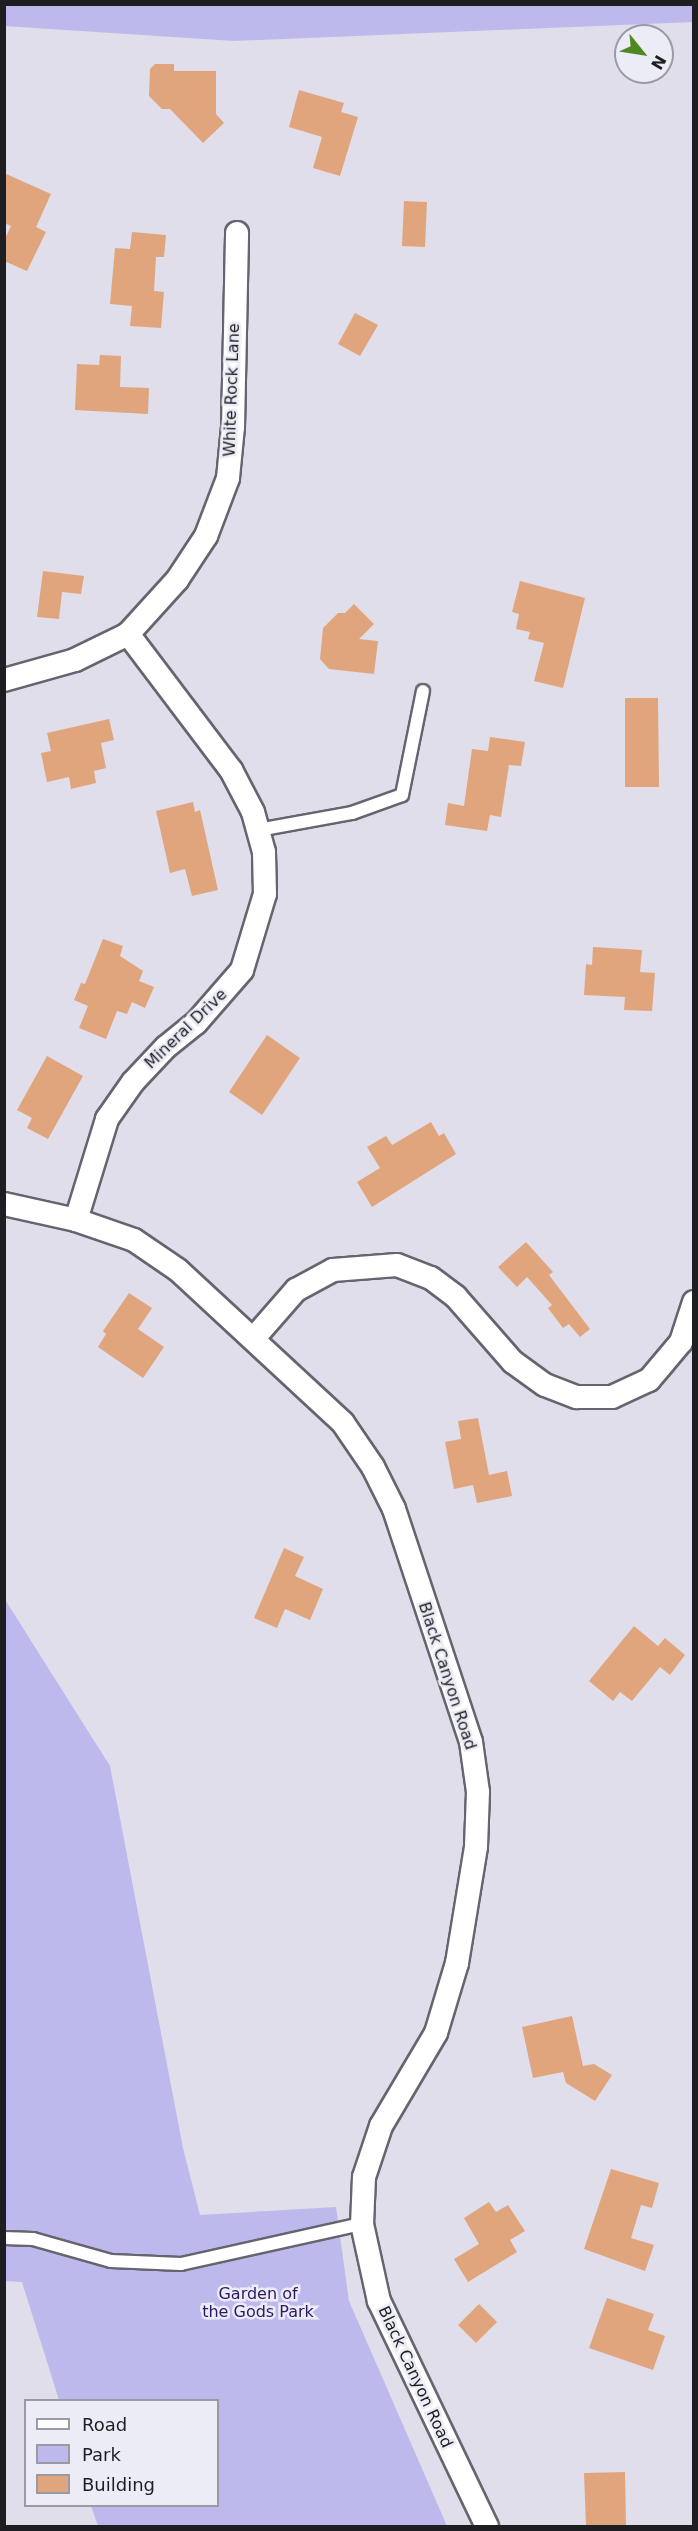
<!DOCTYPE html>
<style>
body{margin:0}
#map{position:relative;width:698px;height:2531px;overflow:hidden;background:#dfdeea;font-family:"DejaVu Sans",sans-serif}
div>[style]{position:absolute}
.green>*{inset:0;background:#beb9ed}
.building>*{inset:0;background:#e1a57d}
.roads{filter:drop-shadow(2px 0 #65656f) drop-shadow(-2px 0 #65656f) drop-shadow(0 2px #65656f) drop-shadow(0 -2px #65656f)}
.lane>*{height:12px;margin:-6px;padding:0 6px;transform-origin:6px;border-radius:6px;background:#fff}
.street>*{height:22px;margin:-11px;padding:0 11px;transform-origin:11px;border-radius:11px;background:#fff}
span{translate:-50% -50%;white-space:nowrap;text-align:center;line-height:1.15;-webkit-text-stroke:5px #ececf7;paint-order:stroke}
.street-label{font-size:16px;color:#1e1e22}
.park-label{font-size:16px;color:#2d1961}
.frame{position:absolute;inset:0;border:6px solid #1e1e22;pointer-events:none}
.legend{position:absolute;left:24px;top:2399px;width:195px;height:108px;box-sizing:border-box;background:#ececf7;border:2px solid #9a9aa2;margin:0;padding:8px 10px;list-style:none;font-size:18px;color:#1e1e22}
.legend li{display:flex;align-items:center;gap:12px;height:30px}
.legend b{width:30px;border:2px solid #9a9aa2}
.north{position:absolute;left:614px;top:24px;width:60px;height:60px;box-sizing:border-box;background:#ececf7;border:2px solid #9a9aa2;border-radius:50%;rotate:120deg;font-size:16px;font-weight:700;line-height:24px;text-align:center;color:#1e1e22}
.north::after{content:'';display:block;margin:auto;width:21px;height:27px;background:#4f8722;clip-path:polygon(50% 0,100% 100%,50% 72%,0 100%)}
</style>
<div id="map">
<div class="green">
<i style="clip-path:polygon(693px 4px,693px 22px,234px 41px,4px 26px,5px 4px)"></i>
<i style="clip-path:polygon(4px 1598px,110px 1766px,183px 2148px,200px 2215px,336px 2207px,349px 2301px,447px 2526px,98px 2526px,91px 2506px,218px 2506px,218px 2400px,59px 2400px,22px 2282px,5px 2281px)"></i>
</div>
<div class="building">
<i style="clip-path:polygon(155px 64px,174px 64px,174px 71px,216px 71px,216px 114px,224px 123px,203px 143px,170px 109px,162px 109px,149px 96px,150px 69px)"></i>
<i style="clip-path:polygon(299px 90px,344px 103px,341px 112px,358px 117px,340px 176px,313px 168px,322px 137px,289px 127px)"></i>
<i style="clip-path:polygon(4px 173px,51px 194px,36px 227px,46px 232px,27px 271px,4px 261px,4px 241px,11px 226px,4px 223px)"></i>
<i style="clip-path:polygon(404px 201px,427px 202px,425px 247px,402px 246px)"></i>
<i style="clip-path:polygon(132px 232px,166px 235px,164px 257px,156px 257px,154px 291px,164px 292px,161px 328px,130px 326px,132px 306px,110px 304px,115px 248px,130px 249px)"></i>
<i style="clip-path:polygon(355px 313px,378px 325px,360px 356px,338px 344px)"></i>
<i style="clip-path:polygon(100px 355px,121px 356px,120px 387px,149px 388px,148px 414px,75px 410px,77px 364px,99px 365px)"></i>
<i style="clip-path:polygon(43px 571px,84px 576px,81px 594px,62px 592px,59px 619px,37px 617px)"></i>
<i style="clip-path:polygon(520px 581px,585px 598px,563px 688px,534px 681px,544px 643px,528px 639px,530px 632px,516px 629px,519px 614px,512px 612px)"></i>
<i style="clip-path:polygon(354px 604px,374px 624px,359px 639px,378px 641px,374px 674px,329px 669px,320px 659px,323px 628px,338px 613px,345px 613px)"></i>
<i style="clip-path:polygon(625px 698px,658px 698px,659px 787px,625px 787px)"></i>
<i style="clip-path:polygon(109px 719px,114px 740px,101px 743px,106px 768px,94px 771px,96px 783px,71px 789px,69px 777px,47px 782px,41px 753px,51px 751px,47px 733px)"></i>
<i style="clip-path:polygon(490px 737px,525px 742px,521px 766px,509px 765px,501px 817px,490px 815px,487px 831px,445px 825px,448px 803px,464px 806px,472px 749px,488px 751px)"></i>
<i style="clip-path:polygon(193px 802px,195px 812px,200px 810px,218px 890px,192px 896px,185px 869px,170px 873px,156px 811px)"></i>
<i style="clip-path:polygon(103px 939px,123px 946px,120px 956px,143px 971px,139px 981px,154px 987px,145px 1008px,132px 1002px,127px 1014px,117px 1011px,106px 1039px,79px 1028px,88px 1006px,74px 1000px,81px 983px,85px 984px)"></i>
<i style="clip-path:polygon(593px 947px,642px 950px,640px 972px,655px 973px,652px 1011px,624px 1010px,625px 997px,584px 995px,586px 964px,592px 965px)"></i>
<i style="clip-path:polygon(267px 1035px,300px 1058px,262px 1115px,229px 1092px)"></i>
<i style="clip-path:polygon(47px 1056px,83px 1076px,48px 1139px,27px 1128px,32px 1118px,17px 1110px)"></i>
<i style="clip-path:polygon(431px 1122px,439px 1136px,444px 1133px,456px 1154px,372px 1207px,357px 1182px,380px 1168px,367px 1147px,386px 1136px,392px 1145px)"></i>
<i style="clip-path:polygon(526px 1242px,553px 1272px,549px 1275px,590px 1329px,580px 1337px,569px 1324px,563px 1328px,548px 1308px,552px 1305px,527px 1277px,517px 1287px,498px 1267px)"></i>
<i style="clip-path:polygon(129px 1293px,152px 1308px,138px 1329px,164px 1347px,143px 1378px,98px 1347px,106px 1334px,103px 1331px)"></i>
<i style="clip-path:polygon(478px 1418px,489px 1475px,507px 1471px,512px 1496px,477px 1503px,473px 1485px,454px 1489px,445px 1442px,461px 1439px,458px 1421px)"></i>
<i style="clip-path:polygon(284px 1548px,304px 1557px,295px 1576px,323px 1589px,310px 1620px,285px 1609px,277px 1628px,254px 1618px)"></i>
<i style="clip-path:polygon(634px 1626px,658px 1646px,665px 1638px,685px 1655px,670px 1675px,660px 1667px,632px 1701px,620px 1692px,613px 1701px,589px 1681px)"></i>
<i style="clip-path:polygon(572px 2016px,583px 2066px,594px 2064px,612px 2075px,595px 2101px,566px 2083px,563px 2072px,533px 2078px,522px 2027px)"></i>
<i style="clip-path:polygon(611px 2169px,659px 2183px,652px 2208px,641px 2205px,631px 2238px,654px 2245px,645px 2271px,584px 2249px)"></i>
<i style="clip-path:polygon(489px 2202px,496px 2212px,508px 2205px,525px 2231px,510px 2240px,517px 2252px,468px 2282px,454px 2259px,479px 2244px,464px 2218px)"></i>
<i style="clip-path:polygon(607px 2298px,654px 2314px,648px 2330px,665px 2336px,653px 2370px,589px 2348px)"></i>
<i style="clip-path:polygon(479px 2304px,497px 2322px,476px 2343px,458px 2325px)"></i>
<i style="clip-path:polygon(625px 2472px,626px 2526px,586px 2526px,584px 2473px)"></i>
</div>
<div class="roads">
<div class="lane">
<i style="left:258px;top:830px;width:96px;rotate:-10.3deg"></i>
<i style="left:352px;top:813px;width:53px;rotate:-19.8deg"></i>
<i style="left:402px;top:795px;width:106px;rotate:-78.6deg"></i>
<i style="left:4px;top:2238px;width:29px;rotate:2deg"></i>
<i style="left:33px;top:2239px;width:81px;rotate:15.8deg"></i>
<i style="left:111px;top:2261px;width:70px;rotate:2.5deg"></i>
<i style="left:181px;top:2264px;width:185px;rotate:-12.5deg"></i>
</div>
<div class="street">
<i style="left:4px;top:680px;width:74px;rotate:-15.7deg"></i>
<i style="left:75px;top:660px;width:59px;rotate:-26.1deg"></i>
<i style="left:128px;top:634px;width:73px;rotate:-47.8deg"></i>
<i style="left:177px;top:580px;width:53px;rotate:-56.6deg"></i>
<i style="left:206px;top:536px;width:62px;rotate:-69.2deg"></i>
<i style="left:228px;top:478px;width:51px;rotate:-84.4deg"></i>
<i style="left:233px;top:427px;width:194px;rotate:-88.8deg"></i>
<i style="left:4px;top:1204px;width:74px;rotate:12.5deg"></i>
<i style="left:76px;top:1220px;width:61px;rotate:19deg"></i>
<i style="left:134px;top:1240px;width:53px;rotate:34.3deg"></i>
<i style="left:178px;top:1270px;width:225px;rotate:42.8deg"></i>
<i style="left:343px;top:1423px;width:53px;rotate:55.7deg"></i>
<i style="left:373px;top:1467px;width:47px;rotate:63.4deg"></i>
<i style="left:394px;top:1509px;width:245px;rotate:71.7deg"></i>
<i style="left:471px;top:1742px;width:50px;rotate:82deg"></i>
<i style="left:478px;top:1792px;width:55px;rotate:92.1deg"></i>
<i style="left:476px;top:1847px;width:118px;rotate:99.3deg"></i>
<i style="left:457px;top:1963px;width:73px;rotate:106.7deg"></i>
<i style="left:436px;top:2033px;width:108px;rotate:120.6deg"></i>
<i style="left:381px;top:2126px;width:54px;rotate:108.4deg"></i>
<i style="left:364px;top:2177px;width:47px;rotate:92.4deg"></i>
<i style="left:362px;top:2224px;width:79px;rotate:77.6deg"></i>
<i style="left:379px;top:2301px;width:250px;rotate:64.4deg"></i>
<i style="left:76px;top:1220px;width:106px;rotate:-72.9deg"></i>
<i style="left:107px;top:1119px;width:45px;rotate:-54.9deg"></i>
<i style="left:133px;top:1082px;width:48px;rotate:-46.7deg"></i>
<i style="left:166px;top:1047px;width:38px;rotate:-39deg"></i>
<i style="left:196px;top:1023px;width:70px;rotate:-49deg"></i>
<i style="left:242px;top:970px;width:79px;rotate:-73.2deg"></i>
<i style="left:265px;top:894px;width:42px;rotate:-91.4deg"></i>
<i style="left:264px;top:852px;width:41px;rotate:-105.4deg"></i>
<i style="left:253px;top:812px;width:47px;rotate:-117.6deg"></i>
<i style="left:231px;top:770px;width:171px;rotate:-127.1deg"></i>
<i style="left:254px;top:1338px;width:64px;rotate:-48.8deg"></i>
<i style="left:296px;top:1290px;width:42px;rotate:-28.4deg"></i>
<i style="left:333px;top:1270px;width:64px;rotate:-4.5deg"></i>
<i style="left:397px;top:1265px;width:36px;rotate:21deg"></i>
<i style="left:431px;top:1278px;width:31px;rotate:37deg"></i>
<i style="left:456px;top:1297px;width:86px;rotate:48.8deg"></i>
<i style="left:513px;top:1362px;width:39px;rotate:36deg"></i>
<i style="left:545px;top:1385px;width:34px;rotate:21deg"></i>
<i style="left:577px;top:1397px;width:35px"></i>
<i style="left:612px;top:1397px;width:41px;rotate:-24.7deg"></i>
<i style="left:649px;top:1380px;width:50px;rotate:-49.9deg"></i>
<i style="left:681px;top:1342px;width:42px;rotate:-72deg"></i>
</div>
</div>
<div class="street-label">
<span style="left:232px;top:390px;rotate:-88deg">White Rock Lane</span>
<span style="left:186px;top:1029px;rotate:-44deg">Mineral Drive</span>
<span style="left:447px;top:1676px;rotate:72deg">Black Canyon Road</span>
<span style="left:415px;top:2377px;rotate:65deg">Black Canyon Road</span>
</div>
<div class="park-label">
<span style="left:258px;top:2303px">Garden of<br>the Gods Park</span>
</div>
<div class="frame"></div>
<ul class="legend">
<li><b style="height:8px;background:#fff"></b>Road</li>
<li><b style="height:16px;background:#beb9ed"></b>Park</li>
<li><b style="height:16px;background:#e1a57d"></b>Building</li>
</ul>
<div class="north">N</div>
</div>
